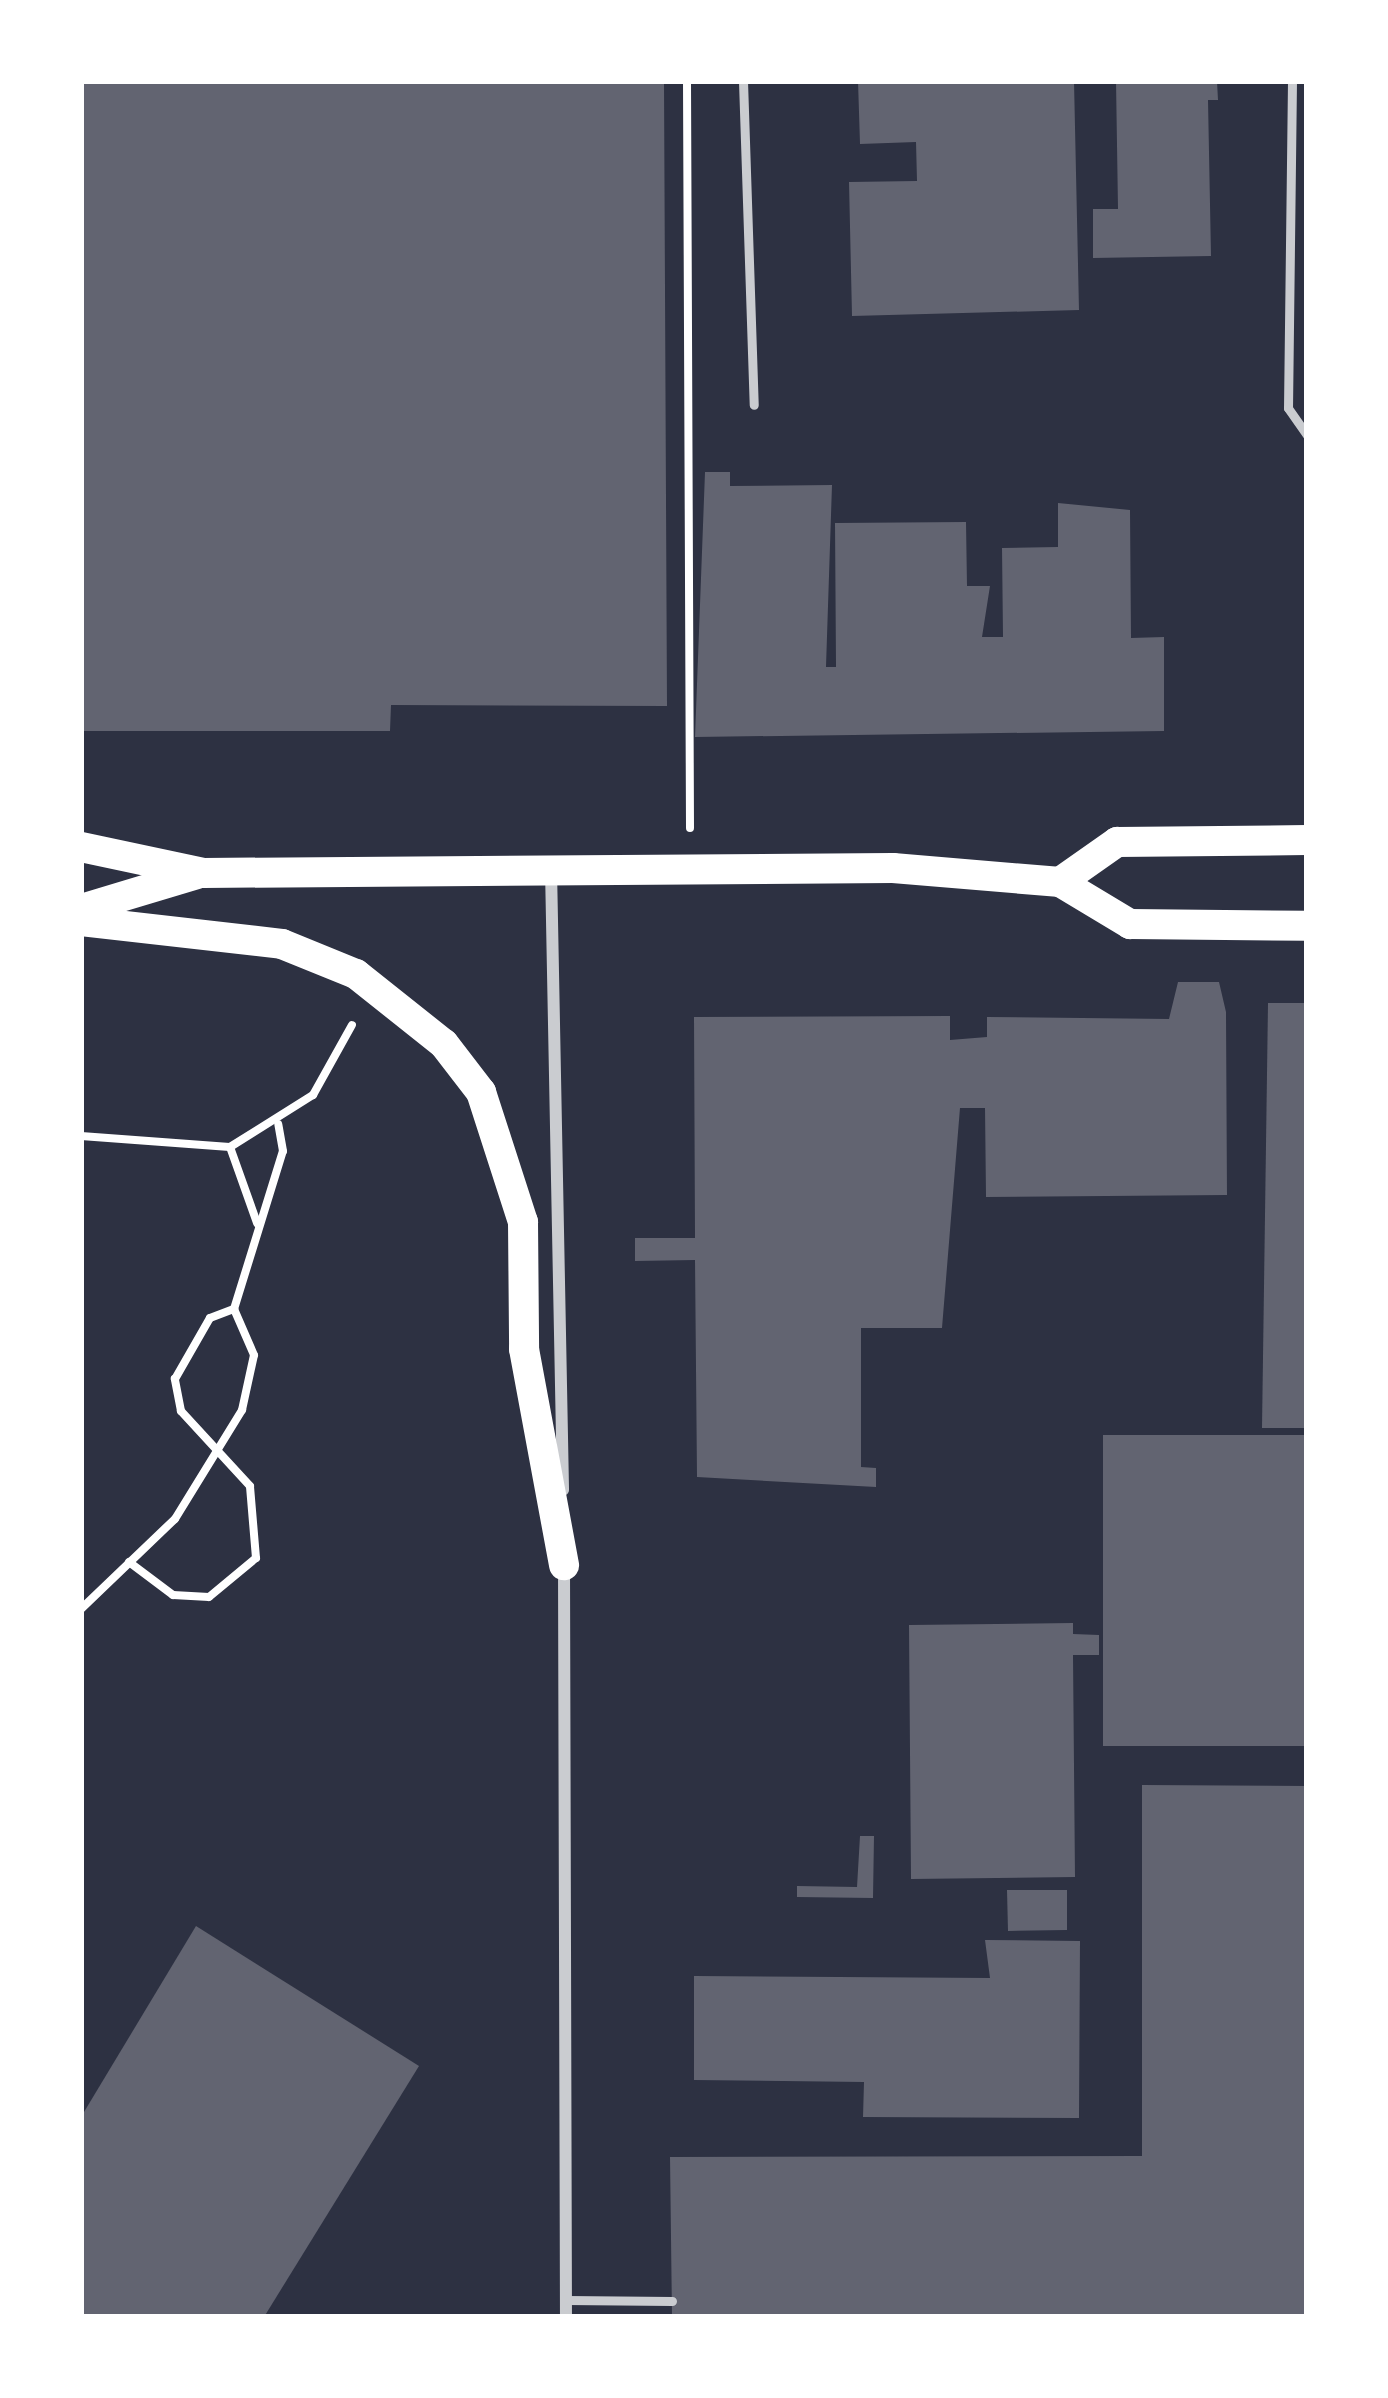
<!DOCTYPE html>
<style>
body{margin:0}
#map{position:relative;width:1388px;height:2398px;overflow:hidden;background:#2d3142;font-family:"Alegreya Sans",sans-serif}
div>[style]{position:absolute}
.building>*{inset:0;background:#626471}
.path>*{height:8px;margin:-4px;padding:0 4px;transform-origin:4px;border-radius:4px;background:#fff}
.service>*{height:9px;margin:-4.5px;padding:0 4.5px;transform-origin:4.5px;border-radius:4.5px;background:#caccd0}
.minor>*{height:12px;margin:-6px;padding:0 6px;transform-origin:6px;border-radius:6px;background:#caccd0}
.primary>*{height:30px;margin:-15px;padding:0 15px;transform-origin:15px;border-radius:15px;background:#fff}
span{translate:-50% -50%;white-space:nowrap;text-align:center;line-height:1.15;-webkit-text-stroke:9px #fff;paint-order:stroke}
.frame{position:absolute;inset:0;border:84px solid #fff;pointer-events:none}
</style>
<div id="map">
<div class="building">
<i style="clip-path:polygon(81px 81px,664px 81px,667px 706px,391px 705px,390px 731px,81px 731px)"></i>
<i style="clip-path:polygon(858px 81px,1074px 81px,1079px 310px,852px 316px,849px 182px,917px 181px,916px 142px,860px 144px)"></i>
<i style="clip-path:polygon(1116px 81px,1217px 81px,1218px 100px,1208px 100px,1211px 256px,1093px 258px,1093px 209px,1118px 209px)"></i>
<i style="clip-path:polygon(705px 472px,730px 472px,730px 486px,832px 485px,826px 667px,836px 667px,835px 523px,966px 522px,967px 586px,990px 586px,982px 637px,1003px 637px,1002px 548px,1058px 547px,1058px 503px,1130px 510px,1131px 638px,1164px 637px,1164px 731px,695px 737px)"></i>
<i style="clip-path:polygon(1178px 982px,1219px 982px,1226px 1012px,1227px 1195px,986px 1197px,985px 1108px,960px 1108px,942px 1328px,861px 1328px,861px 1467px,876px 1468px,876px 1487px,697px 1477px,695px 1260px,635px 1261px,635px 1238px,695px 1238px,694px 1017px,950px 1016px,950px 1040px,987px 1037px,987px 1017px,1169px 1019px)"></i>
<i style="clip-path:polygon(1268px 1003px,1307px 1003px,1307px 1428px,1262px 1428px)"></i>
<i style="clip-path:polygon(1103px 1435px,1307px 1435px,1307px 1746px,1103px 1746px)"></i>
<i style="clip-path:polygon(1073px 1623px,1073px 1634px,1099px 1635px,1099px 1655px,1073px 1655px,1075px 1877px,911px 1879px,909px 1625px)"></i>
<i style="clip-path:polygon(1142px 1785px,1307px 1786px,1307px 2317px,672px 2317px,670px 2157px,1142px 2156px)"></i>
<i style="clip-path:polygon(860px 1836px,874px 1836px,873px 1898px,797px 1897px,797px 1886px,857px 1887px)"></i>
<i style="clip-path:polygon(1007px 1890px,1067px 1890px,1067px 1930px,1008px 1931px)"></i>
<i style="clip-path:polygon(196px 1926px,419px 2066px,264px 2317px,81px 2317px,81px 2117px)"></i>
<i style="clip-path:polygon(985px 1940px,1080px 1941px,1079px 2118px,863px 2117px,864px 2082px,694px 2080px,694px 1976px,990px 1978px)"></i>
</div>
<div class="path">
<i style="left:687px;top:81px;width:747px;rotate:89.77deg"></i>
<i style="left:81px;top:1136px;width:149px;rotate:4.2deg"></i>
<i style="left:230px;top:1147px;width:98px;rotate:-32.1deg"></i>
<i style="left:313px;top:1095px;width:80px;rotate:-60.9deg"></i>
<i style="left:230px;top:1147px;width:81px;rotate:70.4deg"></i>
<i style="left:129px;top:1562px;width:55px;rotate:36.9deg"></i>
<i style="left:173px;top:1595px;width:36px;rotate:3deg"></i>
<i style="left:209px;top:1597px;width:61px;rotate:-39.7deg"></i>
<i style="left:256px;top:1558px;width:72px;rotate:-94.8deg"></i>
<i style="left:250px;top:1486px;width:102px;rotate:-132.6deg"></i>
<i style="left:181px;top:1411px;width:33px;rotate:-101deg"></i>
<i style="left:175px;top:1379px;width:70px;rotate:-60.2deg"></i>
<i style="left:210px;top:1318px;width:26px;rotate:-21deg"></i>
<i style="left:81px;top:1609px;width:130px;rotate:-43.8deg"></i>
<i style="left:175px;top:1519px;width:128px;rotate:-58.4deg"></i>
<i style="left:242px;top:1410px;width:56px;rotate:-77.7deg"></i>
<i style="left:254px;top:1355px;width:50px;rotate:-113.5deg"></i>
<i style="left:234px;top:1309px;width:165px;rotate:-72.8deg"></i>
<i style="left:283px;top:1151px;width:27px;rotate:-100deg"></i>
</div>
<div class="service">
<i style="left:743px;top:81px;width:324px;rotate:88.1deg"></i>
<i style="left:1292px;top:81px;width:327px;rotate:90.7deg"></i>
<i style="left:1288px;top:408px;width:33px;rotate:55deg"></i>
<i style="left:566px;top:2300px;width:106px;rotate:0.5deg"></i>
</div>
<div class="minor">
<i style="left:551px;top:869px;width:621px;rotate:88.89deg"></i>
<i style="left:564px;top:1565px;width:752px;rotate:89.85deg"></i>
</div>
<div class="primary">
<i style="left:81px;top:847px;width:125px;rotate:12deg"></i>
<i style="left:203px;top:873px;width:690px;rotate:-0.42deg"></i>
<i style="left:893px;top:868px;width:168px;rotate:4.8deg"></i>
<i style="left:1060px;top:882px;width:82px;rotate:31deg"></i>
<i style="left:1130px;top:924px;width:177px;rotate:0.6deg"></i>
<i style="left:1060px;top:882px;width:70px;rotate:-35.1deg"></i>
<i style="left:1117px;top:842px;width:190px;rotate:-0.6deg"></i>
<i style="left:81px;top:909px;width:121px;rotate:-16.8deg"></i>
<i style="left:81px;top:921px;width:202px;rotate:6.5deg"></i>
<i style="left:282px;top:944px;width:80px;rotate:22.1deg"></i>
<i style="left:356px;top:974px;width:112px;rotate:38.5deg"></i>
<i style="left:444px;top:1044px;width:61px;rotate:52.4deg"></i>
<i style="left:481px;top:1092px;width:137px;rotate:72.1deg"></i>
<i style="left:523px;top:1222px;width:127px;rotate:89.5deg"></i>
<i style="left:524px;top:1349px;width:220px;rotate:79.5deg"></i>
</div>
<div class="frame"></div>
</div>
